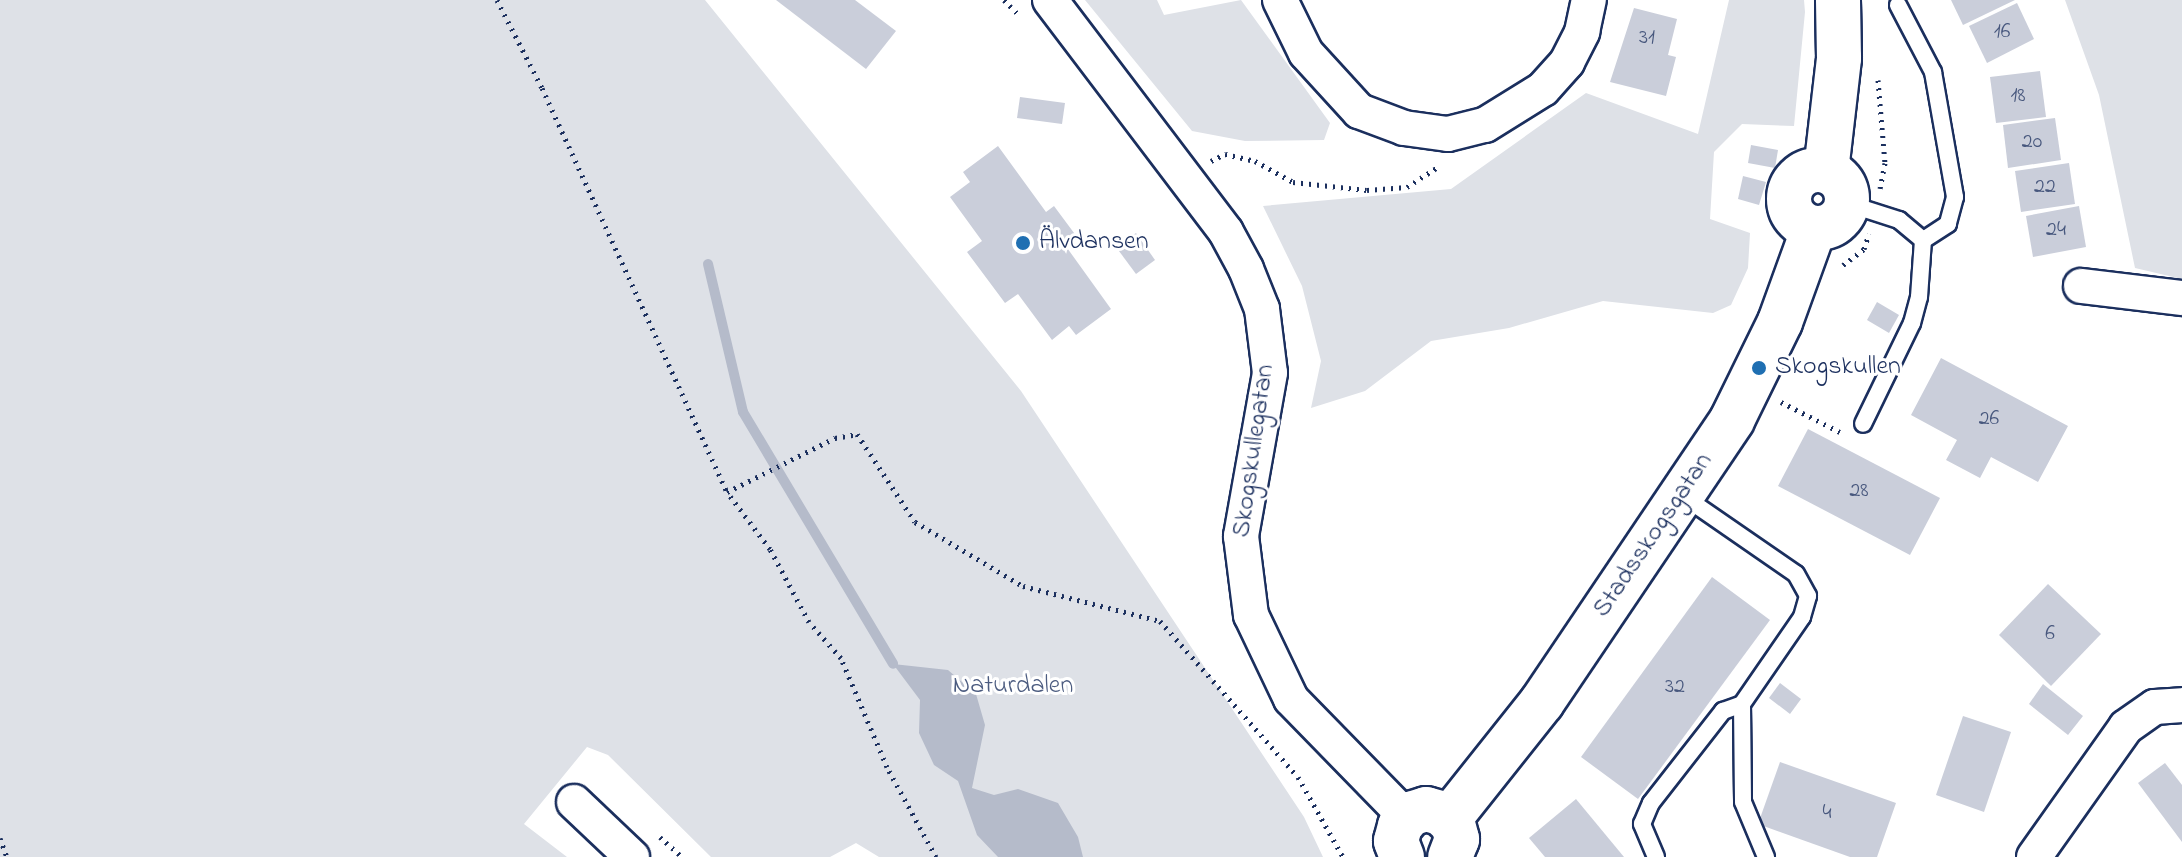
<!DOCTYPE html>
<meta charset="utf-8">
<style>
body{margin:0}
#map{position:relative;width:2182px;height:857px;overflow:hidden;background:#fff;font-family:"Indie Flower",sans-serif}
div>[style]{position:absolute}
.green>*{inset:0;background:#dee1e7}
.water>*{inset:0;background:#b5bbca}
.stream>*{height:10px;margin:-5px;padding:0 5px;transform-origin:5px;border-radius:5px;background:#b5bbca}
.building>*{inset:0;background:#caceda}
.path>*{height:5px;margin-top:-2.5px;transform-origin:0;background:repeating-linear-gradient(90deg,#1b2f5e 0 2px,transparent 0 8px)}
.roads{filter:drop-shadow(2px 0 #1b2f5e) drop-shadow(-2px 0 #1b2f5e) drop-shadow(0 2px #1b2f5e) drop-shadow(0 -2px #1b2f5e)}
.lane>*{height:16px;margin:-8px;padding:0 8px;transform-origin:8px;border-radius:8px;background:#fff}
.street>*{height:34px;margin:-17px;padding:0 17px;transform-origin:17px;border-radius:17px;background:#fff}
.secondary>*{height:44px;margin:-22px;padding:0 22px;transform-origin:22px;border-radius:22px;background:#fff}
.secondary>.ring{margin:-22px;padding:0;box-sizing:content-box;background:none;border:44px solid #fff;border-radius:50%}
.dots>*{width:22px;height:22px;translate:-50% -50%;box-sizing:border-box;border:4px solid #fff;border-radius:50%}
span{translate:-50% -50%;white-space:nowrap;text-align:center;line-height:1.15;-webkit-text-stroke:6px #fff;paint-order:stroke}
.number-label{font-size:22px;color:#47577d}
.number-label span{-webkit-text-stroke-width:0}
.poi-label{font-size:26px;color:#1b2f5e}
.left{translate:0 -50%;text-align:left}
.street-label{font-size:26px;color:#1b2f5e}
.park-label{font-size:26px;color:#4c5c80}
</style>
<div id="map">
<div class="green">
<i style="clip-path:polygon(0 0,705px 0,1021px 391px,1304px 817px,1323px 857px,879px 857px,856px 843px,830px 857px,711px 857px,608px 755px,587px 747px,524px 824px,567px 857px,0 857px)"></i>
<i style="clip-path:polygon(1085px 0,1157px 0,1164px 15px,1241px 0,1330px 123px,1324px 140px,1245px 141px,1192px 131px)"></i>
<i style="clip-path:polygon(1729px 0,1804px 0,1805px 12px,1794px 126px,1742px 124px,1714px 152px,1710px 219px,1750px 233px,1748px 268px,1731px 305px,1713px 313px,1603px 301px,1509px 328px,1431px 341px,1365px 391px,1311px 408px,1321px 361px,1302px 286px,1263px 206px,1451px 189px,1586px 93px,1698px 134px)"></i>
<i style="clip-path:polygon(2065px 0,2182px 0,2182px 279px,2135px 268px,2099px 95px)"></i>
</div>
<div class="water">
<i style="clip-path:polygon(893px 664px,948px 670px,976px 694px,985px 725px,972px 788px,994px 795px,1018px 789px,1058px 803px,1078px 837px,1083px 857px,998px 857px,977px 835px,958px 781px,934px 765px,919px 733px,920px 700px)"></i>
</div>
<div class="stream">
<i style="left:708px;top:264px;width:152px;rotate:76.7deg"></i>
<i style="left:743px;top:412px;width:293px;rotate:59.2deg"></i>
</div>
<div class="building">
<i style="clip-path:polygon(776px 0,855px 0,896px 31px,866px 69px)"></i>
<i style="clip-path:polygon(1951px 0,2015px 0,1963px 25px)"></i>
<i style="clip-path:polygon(2017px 3px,2034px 39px,1987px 63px,1969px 26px)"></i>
<i style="clip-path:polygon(1634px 8px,1677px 19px,1668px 55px,1676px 57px,1666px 96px,1610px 82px)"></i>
<i style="clip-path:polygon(2040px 71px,2046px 117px,1996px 123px,1990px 77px)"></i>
<i style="clip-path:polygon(1020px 97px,1065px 103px,1062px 124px,1017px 118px)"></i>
<i style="clip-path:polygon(2055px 118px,2061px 160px,2008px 168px,2003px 125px)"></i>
<i style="clip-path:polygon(1751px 145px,1778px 150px,1775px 168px,1748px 163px)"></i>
<i style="clip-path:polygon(998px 146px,1046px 212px,1054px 206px,1077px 237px,1065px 245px,1111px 309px,1076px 335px,1069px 326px,1052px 340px,1018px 294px,1005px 303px,967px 252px,982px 241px,950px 197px,970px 182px,963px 172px)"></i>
<i style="clip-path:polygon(2069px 163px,2075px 204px,2021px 212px,2015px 171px)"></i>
<i style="clip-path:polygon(1743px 176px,1766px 182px,1759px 205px,1738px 199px)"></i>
<i style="clip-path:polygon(2079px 206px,2086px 247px,2033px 257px,2026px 216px)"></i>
<i style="clip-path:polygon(1136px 233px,1155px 260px,1136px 274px,1116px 247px)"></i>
<i style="clip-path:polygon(1877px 302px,1899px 315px,1889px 333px,1867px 320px)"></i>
<i style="clip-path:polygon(1941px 358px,2068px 426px,2038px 482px,1991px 457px,1980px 478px,1946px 460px,1957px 440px,1911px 415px)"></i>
<i style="clip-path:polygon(1808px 429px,1940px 498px,1910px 555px,1778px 486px)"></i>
<i style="clip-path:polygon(1712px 577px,1770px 620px,1638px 799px,1581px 757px)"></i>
<i style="clip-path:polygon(2048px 584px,2101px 634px,2051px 686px,1999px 635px)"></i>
<i style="clip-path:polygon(1780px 683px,1801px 699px,1790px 714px,1769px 698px)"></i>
<i style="clip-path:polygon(2043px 684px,2083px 716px,2068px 735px,2029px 704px)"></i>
<i style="clip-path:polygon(1963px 716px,2011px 732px,1984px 812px,1936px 795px)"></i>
<i style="clip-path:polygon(1780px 762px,1896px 803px,1877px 857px,1850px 857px,1758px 824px)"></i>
<i style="clip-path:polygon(2165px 763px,2182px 785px,2182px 842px,2138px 783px)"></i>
<i style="clip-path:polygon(1576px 799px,1624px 857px,1545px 857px,1529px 838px)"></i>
</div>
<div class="path">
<i style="left:497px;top:0;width:99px;rotate:62.9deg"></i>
<i style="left:542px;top:88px;width:444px;rotate:65.4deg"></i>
<i style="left:1004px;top:0;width:23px;rotate:45deg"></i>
<i style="left:1878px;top:80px;width:83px;rotate:85.2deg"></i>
<i style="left:1885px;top:163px;width:26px;rotate:101deg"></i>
<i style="left:1211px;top:161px;width:16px;rotate:-27deg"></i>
<i style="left:1225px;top:154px;width:31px;rotate:13deg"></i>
<i style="left:1255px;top:161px;width:43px;rotate:28.9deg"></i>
<i style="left:1293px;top:182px;width:74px;rotate:6.2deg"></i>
<i style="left:1367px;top:190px;width:40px;rotate:-4.3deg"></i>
<i style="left:1407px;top:187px;width:37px;rotate:-33deg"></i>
<i style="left:1843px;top:265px;width:26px;rotate:-37deg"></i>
<i style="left:1864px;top:249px;width:16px;rotate:-72deg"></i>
<i style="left:1781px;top:402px;width:66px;rotate:27deg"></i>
<i style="left:660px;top:837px;width:30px;rotate:42deg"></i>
<i style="left:0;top:838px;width:20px;rotate:70deg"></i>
<i style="left:936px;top:857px;width:102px;rotate:-118.6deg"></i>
<i style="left:887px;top:767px;width:118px;rotate:-112.9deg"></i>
<i style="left:841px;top:658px;width:48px;rotate:-131.6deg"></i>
<i style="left:809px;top:622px;width:83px;rotate:-118.1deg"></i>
<i style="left:770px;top:549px;width:71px;rotate:-127deg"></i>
<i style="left:727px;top:492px;width:121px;rotate:-26.6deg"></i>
<i style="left:835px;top:438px;width:22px;rotate:-10deg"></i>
<i style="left:857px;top:434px;width:105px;rotate:56.6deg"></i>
<i style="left:915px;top:522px;width:126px;rotate:30.7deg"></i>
<i style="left:1023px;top:586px;width:141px;rotate:14.3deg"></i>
<i style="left:1160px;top:621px;width:208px;rotate:48.5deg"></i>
<i style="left:1298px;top:777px;width:92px;rotate:60.6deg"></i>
</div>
<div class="roads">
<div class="lane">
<i style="left:1898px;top:5px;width:76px;rotate:62.4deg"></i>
<i style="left:1933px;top:72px;width:127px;rotate:80deg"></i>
<i style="left:1955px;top:197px;width:28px;rotate:105deg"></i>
<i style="left:1948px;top:224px;width:30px;rotate:147deg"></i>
<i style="left:1846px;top:203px;width:56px;rotate:17.8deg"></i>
<i style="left:1899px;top:220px;width:31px;rotate:40deg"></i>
<i style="left:1923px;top:240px;width:57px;rotate:94deg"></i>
<i style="left:1919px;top:297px;width:27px;rotate:105deg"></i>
<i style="left:1912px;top:323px;width:112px;rotate:115.9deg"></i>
<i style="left:1683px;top:496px;width:137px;rotate:34.6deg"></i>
<i style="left:1796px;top:574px;width:25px;rotate:61deg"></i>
<i style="left:1808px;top:596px;width:22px;rotate:106deg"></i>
<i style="left:1802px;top:617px;width:106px;rotate:124.6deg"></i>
<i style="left:1742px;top:704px;width:98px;rotate:89.4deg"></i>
<i style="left:1743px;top:802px;width:60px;rotate:67.3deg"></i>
<i style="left:1656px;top:857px;width:36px;rotate:-113deg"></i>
<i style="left:1642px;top:824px;width:23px;rotate:-67deg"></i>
<i style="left:1651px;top:803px;width:117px;rotate:-52deg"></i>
<i style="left:1723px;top:711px;width:20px;rotate:-20deg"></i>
</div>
<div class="street">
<i style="left:1050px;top:0;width:291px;rotate:52.8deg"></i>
<i style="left:1226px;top:232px;width:42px;rotate:61.6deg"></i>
<i style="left:1246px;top:269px;width:43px;rotate:68.2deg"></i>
<i style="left:1262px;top:309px;width:64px;rotate:82.9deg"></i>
<i style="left:1270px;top:373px;width:166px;rotate:100.1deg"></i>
<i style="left:1241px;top:536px;width:80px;rotate:82.8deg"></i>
<i style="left:1251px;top:615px;width:93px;rotate:64.5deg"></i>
<i style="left:1291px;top:699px;width:165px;rotate:45.7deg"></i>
<i style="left:1280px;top:0;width:59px;rotate:63.9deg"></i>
<i style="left:1306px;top:53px;width:79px;rotate:47.6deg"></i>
<i style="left:1359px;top:111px;width:48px;rotate:20.7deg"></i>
<i style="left:1404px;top:128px;width:44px;rotate:7.8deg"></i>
<i style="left:1448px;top:134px;width:38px;rotate:-14deg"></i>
<i style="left:1485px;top:125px;width:68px;rotate:-31.8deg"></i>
<i style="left:1543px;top:89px;width:36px;rotate:-48deg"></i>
<i style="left:1567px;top:62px;width:34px;rotate:-63deg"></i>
<i style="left:1582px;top:32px;width:33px;rotate:-78deg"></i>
<i style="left:2081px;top:286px;width:102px;rotate:6.8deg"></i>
<i style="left:574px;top:802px;width:80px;rotate:43.5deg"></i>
<i style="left:2034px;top:857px;width:159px;rotate:-54.7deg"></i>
<i style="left:2126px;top:727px;width:35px;rotate:-35deg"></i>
<i style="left:2155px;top:707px;width:27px;rotate:-4deg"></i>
</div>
<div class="secondary">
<i class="ring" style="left:1789px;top:170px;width:14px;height:14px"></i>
<i style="left:1826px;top:171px;width:114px;rotate:-83.4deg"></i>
<i style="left:1839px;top:58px;width:58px;rotate:-91deg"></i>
<i style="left:1449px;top:819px;width:149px;rotate:-51.5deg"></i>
<i style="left:1542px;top:702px;width:340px;rotate:-56deg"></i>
<i style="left:1732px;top:420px;width:109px;rotate:-63.9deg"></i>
<i style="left:1780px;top:322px;width:100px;rotate:-70.1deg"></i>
<i style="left:1402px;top:857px;width:17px;rotate:-111deg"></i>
<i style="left:1396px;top:841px;width:16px;rotate:-75deg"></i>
<i style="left:1400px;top:826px;width:16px;rotate:-50deg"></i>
<i style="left:1410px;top:814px;width:17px;rotate:-17deg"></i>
<i style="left:1426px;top:809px;width:16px;rotate:15deg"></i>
<i style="left:1441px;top:813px;width:16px;rotate:43deg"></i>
<i style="left:1453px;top:824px;width:16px;rotate:75deg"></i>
<i style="left:1457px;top:839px;width:19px;rotate:111deg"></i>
</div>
</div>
<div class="dots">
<i style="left:1023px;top:243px;background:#1f6fb2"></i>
<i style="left:1759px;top:368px;background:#1f6fb2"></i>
</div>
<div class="number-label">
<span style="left:2002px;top:33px">16</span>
<span style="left:1647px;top:39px">31</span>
<span style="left:2018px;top:97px">18</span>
<span style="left:2032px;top:143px">20</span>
<span style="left:2045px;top:188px">22</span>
<span style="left:2056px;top:231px">24</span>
<span style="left:1989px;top:420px">26</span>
<span style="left:1859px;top:492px">28</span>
<span style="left:2050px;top:635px">6</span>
<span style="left:1675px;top:688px">32</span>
<span style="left:1827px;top:814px">4</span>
</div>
<div class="poi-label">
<span class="left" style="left:1039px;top:243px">Älvdansen</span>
<span class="left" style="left:1775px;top:368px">Skogskullen</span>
</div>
<div class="street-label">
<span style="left:1255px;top:451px;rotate:-82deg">Skogskullegatan</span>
<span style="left:1654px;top:536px;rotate:-56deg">Stadsskogsgatan</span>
</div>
<div class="park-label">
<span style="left:1013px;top:687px">Naturdalen</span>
</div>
</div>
